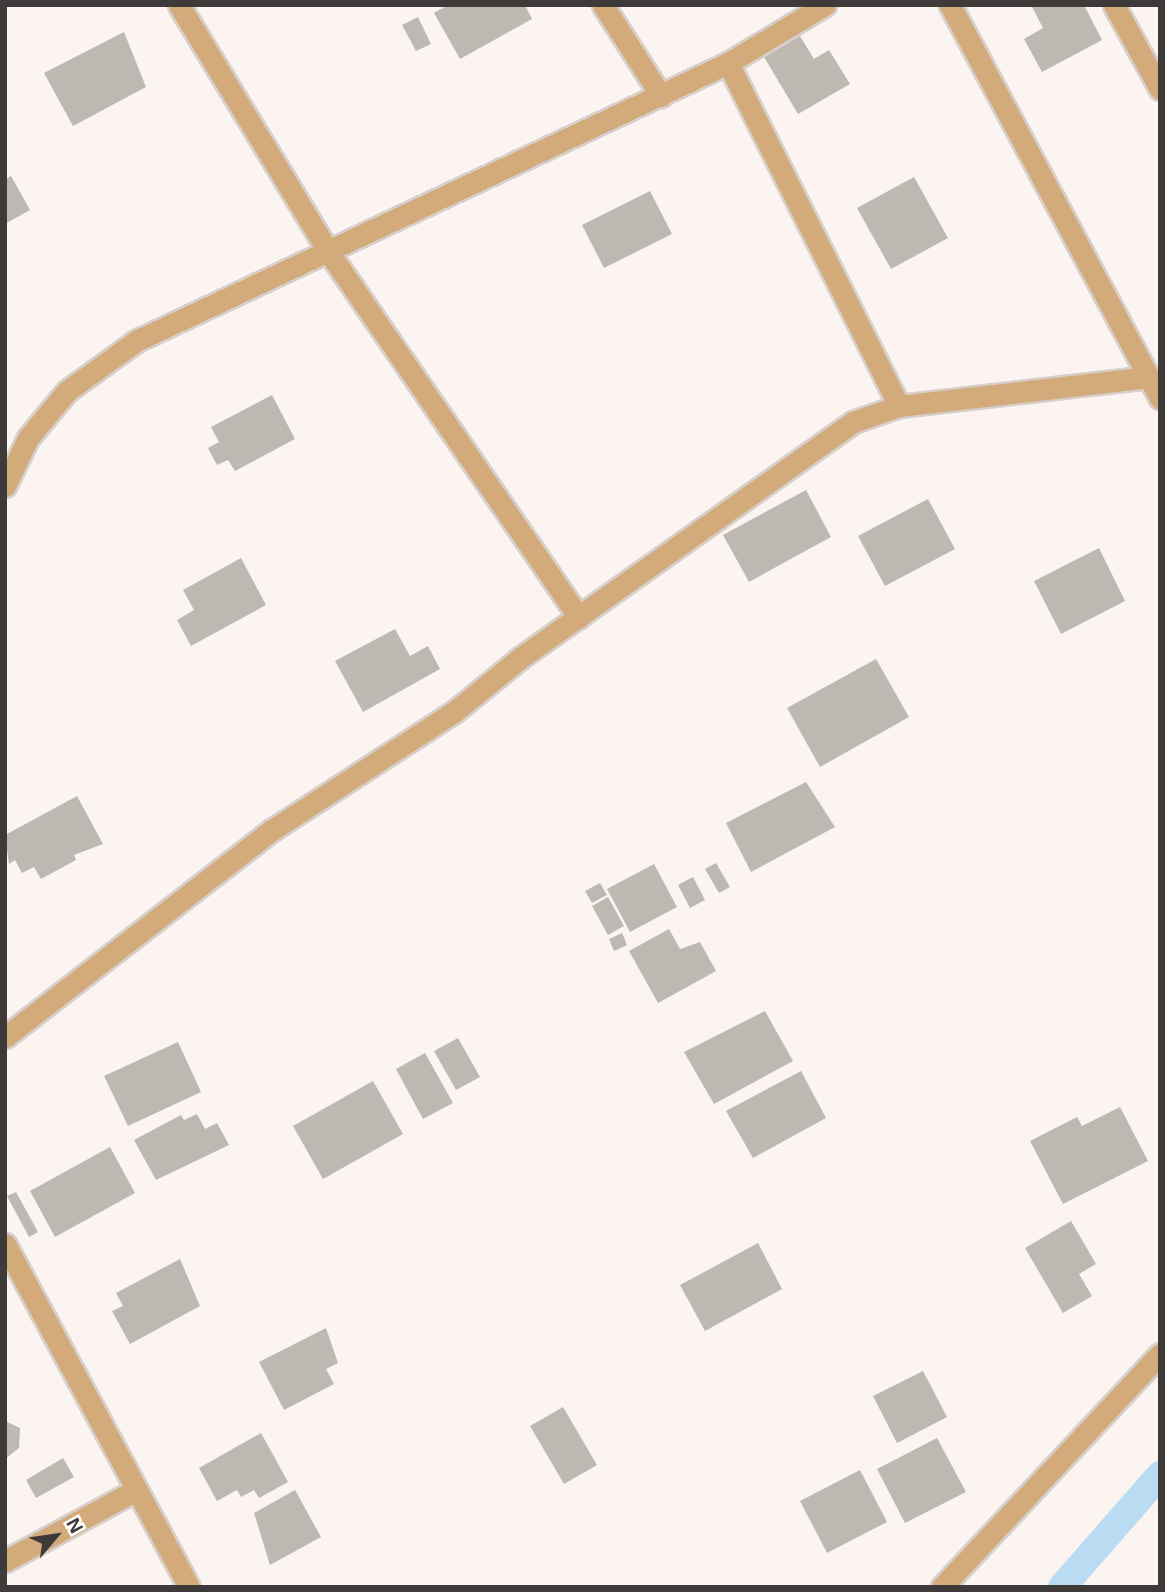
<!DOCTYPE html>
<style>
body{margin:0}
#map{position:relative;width:1165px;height:1592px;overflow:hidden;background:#fcf4f0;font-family:Arial,sans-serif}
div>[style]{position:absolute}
.canal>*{height:28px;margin:-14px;padding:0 14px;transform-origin:14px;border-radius:14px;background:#badcf2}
.building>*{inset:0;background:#bdb8b2}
.roads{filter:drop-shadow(2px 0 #d6cfcb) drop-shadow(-2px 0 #d6cfcb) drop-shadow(0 2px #d6cfcb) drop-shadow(0 -2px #d6cfcb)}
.minor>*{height:21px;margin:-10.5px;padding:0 10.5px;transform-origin:10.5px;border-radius:10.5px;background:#d3ab7a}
span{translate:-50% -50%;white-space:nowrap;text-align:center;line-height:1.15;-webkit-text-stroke:6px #fff;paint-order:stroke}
.frame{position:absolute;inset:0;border:7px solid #3d3a39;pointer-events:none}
.north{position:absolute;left:21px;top:1501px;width:70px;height:70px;-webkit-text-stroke:5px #fff;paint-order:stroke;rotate:61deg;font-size:19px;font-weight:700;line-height:28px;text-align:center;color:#3d3a39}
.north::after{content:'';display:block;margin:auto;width:24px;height:32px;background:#3d3a39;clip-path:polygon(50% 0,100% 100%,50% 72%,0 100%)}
</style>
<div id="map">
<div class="canal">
<i style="left:1062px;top:1587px;width:149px;rotate:-48.8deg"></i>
</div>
<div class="building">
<i style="clip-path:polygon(448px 5px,525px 5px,532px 19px,460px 59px,434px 13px)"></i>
<i style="clip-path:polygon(1031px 5px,1084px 5px,1102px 40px,1042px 72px,1024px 39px,1043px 28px)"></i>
<i style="clip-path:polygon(418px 17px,431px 44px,416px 51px,402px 25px)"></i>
<i style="clip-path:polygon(124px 32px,146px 87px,73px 126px,44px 73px)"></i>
<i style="clip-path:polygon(800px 36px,814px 59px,829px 50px,850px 84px,798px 114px,764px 57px)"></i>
<i style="clip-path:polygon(11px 176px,30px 210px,5px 224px,5px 180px)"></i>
<i style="clip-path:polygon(914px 177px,948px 238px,891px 269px,857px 208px)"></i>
<i style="clip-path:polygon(650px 191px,672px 234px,604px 268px,582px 225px)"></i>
<i style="clip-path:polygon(272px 395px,295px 439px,235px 471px,228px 460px,217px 465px,208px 448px,219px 442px,211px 427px)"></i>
<i style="clip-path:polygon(806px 490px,831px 537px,749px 582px,723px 535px)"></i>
<i style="clip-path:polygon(928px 499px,955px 549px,885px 586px,858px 536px)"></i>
<i style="clip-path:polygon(1099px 548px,1125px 601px,1061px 634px,1034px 581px)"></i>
<i style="clip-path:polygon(241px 558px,266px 605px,191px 646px,177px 620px,194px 610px,183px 590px)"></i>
<i style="clip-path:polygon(395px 629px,410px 656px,428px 646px,440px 669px,363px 712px,335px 661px)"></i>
<i style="clip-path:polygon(876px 659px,909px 717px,820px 767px,787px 708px)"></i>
<i style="clip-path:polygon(806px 782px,835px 827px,751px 872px,726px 823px)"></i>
<i style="clip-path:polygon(77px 796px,103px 844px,74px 855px,76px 860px,41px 879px,34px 867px,22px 873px,15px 860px,9px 864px,5px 835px)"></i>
<i style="clip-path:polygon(716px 863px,730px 887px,719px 893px,705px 869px)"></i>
<i style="clip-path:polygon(654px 864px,677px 907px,630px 932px,607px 889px)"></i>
<i style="clip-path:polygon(693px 877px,705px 900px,690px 908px,678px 885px)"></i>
<i style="clip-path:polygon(600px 883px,607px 895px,592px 903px,585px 891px)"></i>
<i style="clip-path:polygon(608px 897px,624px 926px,608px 935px,592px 906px)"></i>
<i style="clip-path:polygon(669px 929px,680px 949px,700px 942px,716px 971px,658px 1003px,629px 951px)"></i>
<i style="clip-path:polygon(622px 933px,627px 945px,614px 951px,609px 939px)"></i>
<i style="clip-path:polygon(765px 1011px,793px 1061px,714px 1104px,684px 1052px)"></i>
<i style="clip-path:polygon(458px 1038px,480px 1077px,456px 1090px,434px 1051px)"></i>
<i style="clip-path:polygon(178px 1042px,201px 1092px,128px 1126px,104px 1076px)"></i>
<i style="clip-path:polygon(425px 1053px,453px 1103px,423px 1119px,396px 1069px)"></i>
<i style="clip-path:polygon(801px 1071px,826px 1118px,753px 1158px,726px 1111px)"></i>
<i style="clip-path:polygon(373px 1081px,403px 1134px,323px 1179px,293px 1126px)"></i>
<i style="clip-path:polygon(1120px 1107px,1148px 1161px,1063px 1204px,1030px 1141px,1077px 1117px,1082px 1126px)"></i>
<i style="clip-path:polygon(197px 1114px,205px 1129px,217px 1123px,229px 1145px,156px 1180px,134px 1140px,181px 1115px,184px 1120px)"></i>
<i style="clip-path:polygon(110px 1147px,135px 1193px,55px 1237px,30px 1191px)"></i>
<i style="clip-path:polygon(16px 1192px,38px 1232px,29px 1237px,7px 1196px)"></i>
<i style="clip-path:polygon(1071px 1221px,1096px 1264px,1079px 1274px,1092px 1296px,1063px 1313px,1025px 1248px)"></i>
<i style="clip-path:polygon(758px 1243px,782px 1289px,705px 1331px,680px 1285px)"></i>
<i style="clip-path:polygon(180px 1259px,200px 1306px,130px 1344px,112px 1311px,123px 1306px,116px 1293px)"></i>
<i style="clip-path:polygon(326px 1328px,338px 1363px,326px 1369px,334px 1384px,284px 1410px,259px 1362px)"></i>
<i style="clip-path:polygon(923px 1371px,947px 1417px,897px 1443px,873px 1396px)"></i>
<i style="clip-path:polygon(563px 1407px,597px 1465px,564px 1484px,530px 1426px)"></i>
<i style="clip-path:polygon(5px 1421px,20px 1428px,19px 1448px,5px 1459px)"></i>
<i style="clip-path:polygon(261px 1433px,288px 1482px,259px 1498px,254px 1490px,241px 1497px,237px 1490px,217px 1501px,199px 1468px)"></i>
<i style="clip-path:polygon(937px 1438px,966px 1492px,905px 1523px,877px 1469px)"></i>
<i style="clip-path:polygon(63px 1458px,74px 1477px,36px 1498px,26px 1480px)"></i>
<i style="clip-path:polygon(860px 1470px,887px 1522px,827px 1553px,800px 1501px)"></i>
<i style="clip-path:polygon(295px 1490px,321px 1537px,270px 1565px,254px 1513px)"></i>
</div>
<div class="roads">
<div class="minor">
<i style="left:179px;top:5px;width:288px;rotate:58.8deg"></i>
<i style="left:328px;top:251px;width:444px;rotate:55.6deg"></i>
<i style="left:603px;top:5px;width:108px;rotate:57.5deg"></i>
<i style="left:950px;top:5px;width:446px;rotate:61.9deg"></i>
<i style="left:1114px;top:5px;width:96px;rotate:61.3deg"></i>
<i style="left:728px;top:63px;width:383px;rotate:63.5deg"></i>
<i style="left:5px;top:486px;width:53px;rotate:-64.4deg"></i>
<i style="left:28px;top:438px;width:61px;rotate:-50.3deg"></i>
<i style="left:67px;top:391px;width:85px;rotate:-35.9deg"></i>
<i style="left:136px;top:341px;width:654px;rotate:-25.15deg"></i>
<i style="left:728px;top:63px;width:113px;rotate:-30.9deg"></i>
<i style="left:5px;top:1037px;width:338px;rotate:-37.8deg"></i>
<i style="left:272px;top:830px;width:217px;rotate:-33deg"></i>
<i style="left:454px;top:712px;width:85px;rotate:-39.3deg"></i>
<i style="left:520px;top:658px;width:408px;rotate:-35.3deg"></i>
<i style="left:853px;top:422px;width:49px;rotate:-19.2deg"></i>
<i style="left:899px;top:406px;width:252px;rotate:-6.6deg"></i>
<i style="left:5px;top:1244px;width:389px;rotate:61.8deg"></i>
<i style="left:5px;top:1561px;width:149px;rotate:-28.5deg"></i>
<i style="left:942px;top:1587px;width:319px;rotate:-46.9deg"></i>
</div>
</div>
<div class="frame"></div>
<div class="north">N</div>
</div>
